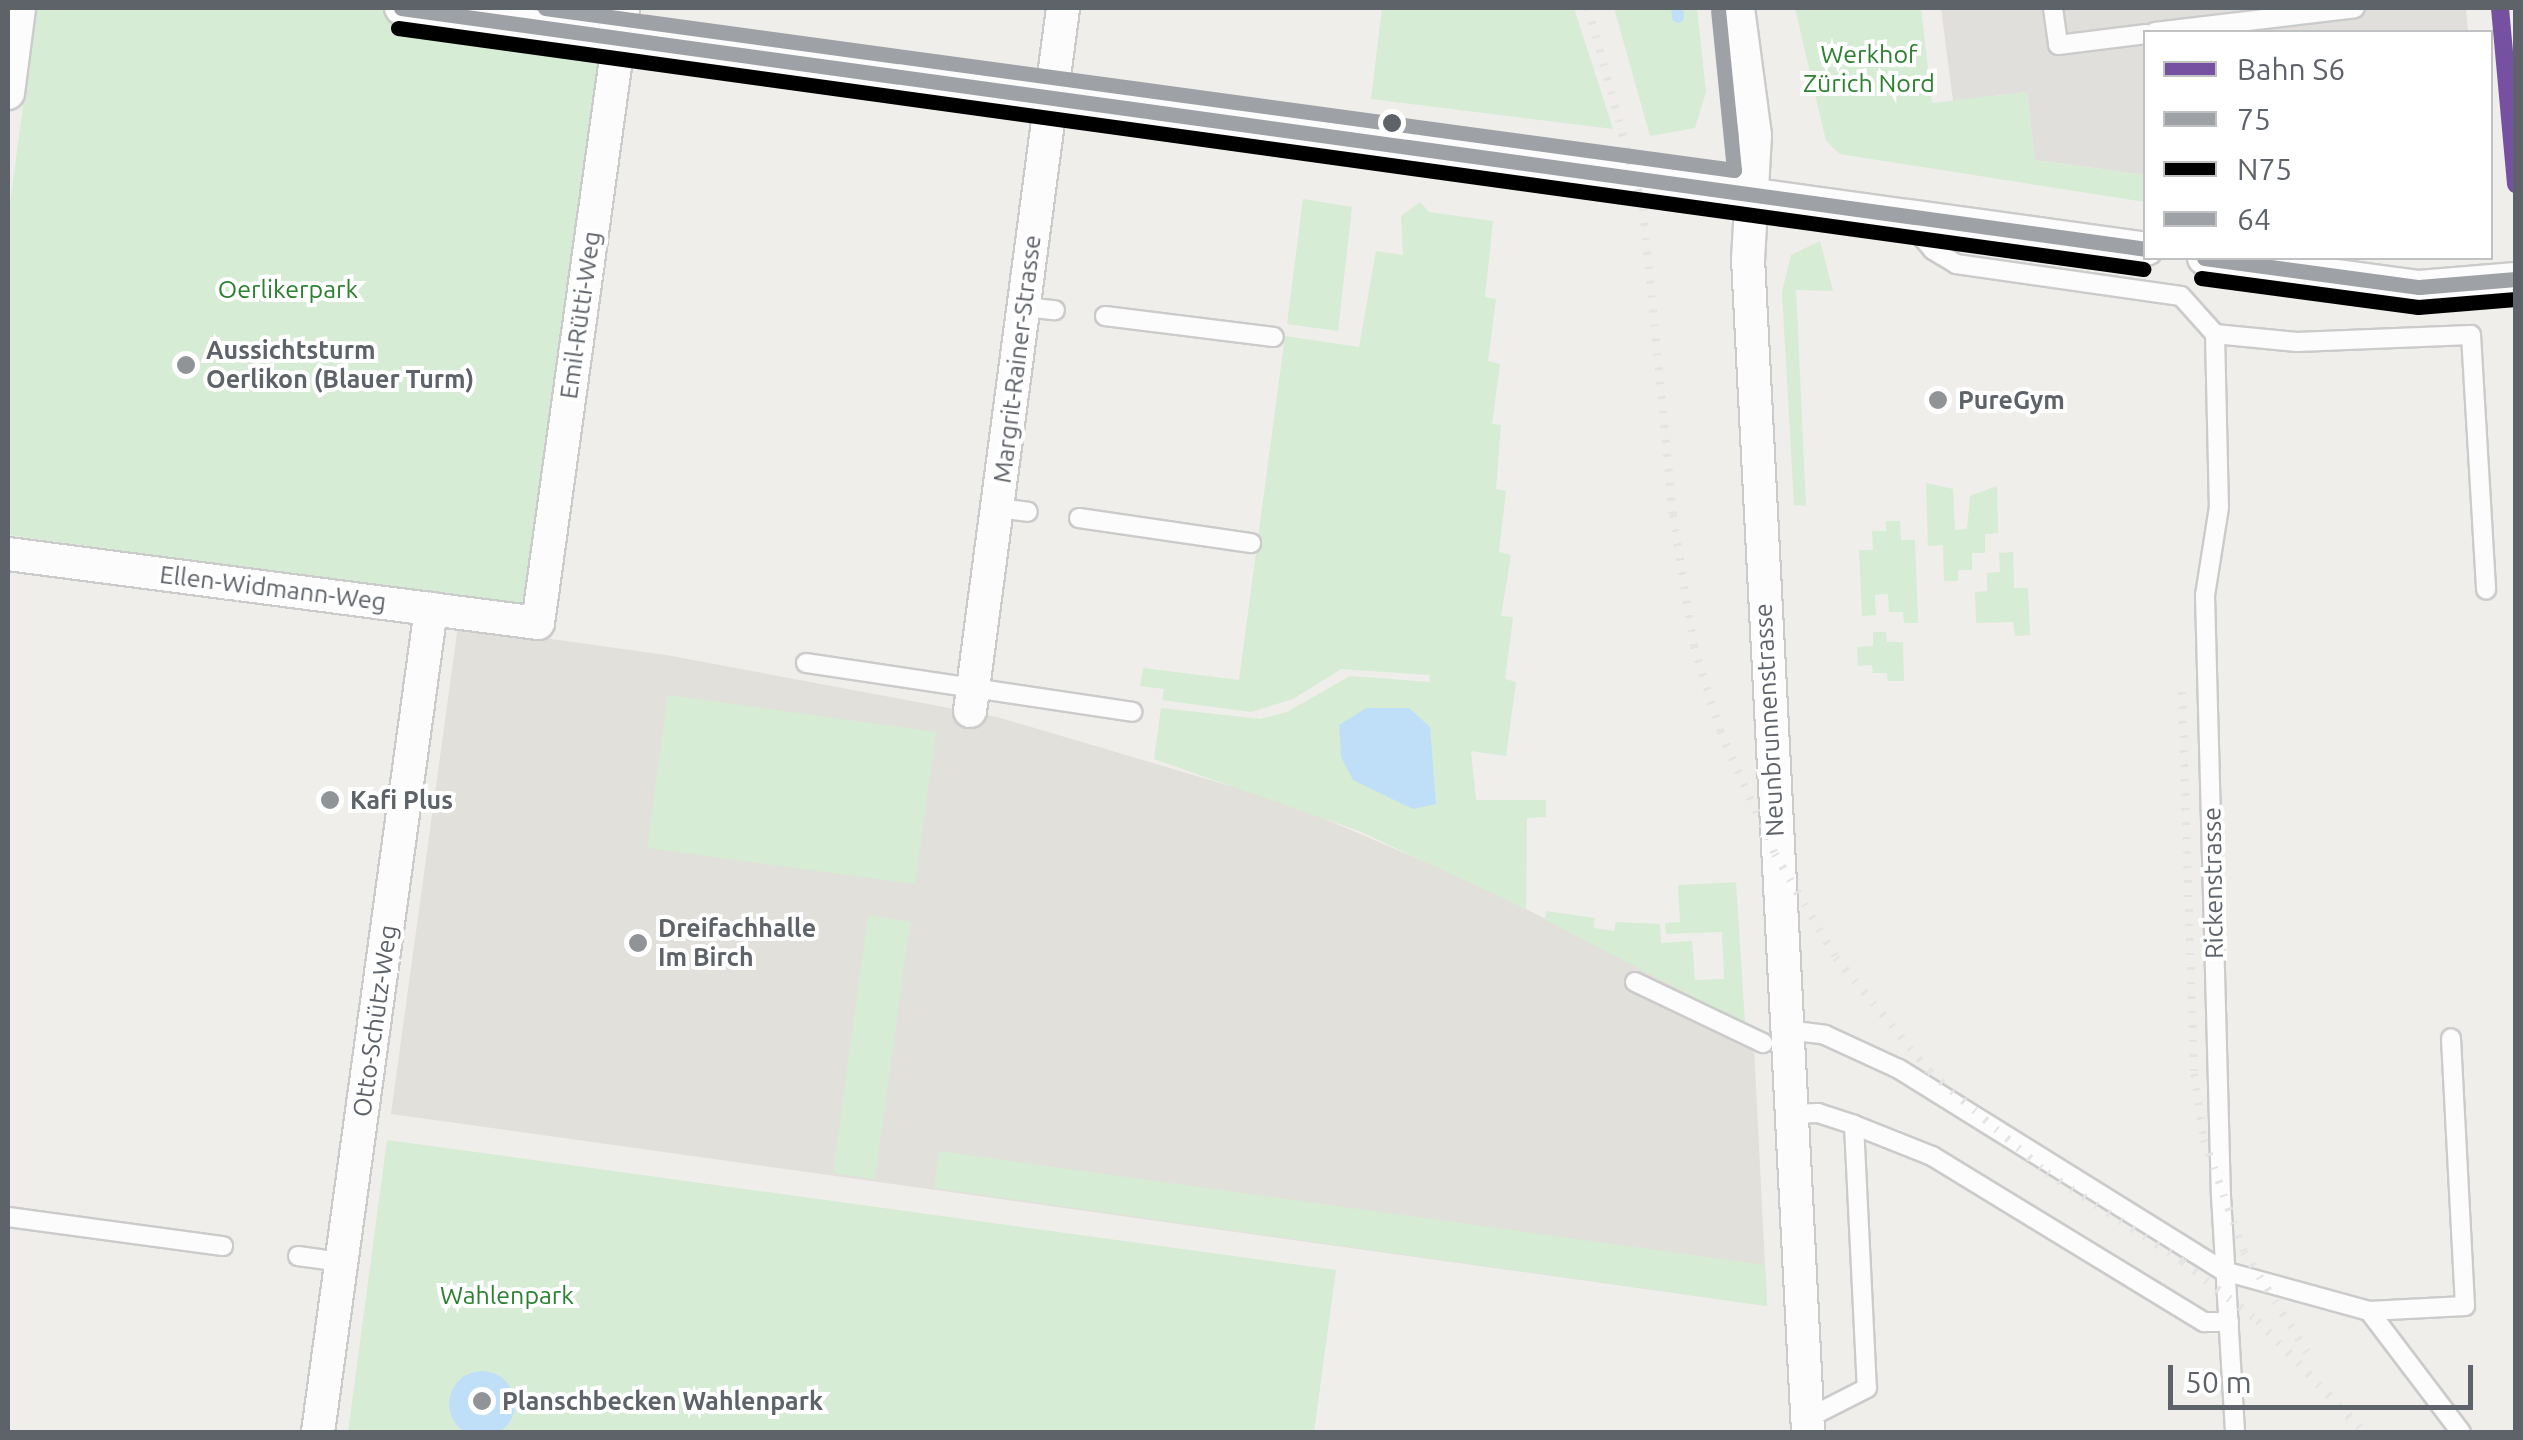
<!DOCTYPE html>
<meta charset="utf-8">
<style>
body{margin:0}
#map{position:relative;width:2523px;height:1440px;overflow:hidden;background:#efeeea;font-family:Ubuntu,sans-serif}
div>[style]{position:absolute}
.industrial>*{inset:0;background:#e0dfdb}
.education>*{inset:0;background:#e2e0da}
.green>*{inset:0;background:#d6ecd4}
.water>*{inset:0;background:#bfdff9}
.round{border-radius:50%}
.stream>*{height:12px;margin:-6px;padding:0 6px;transform-origin:6px;border-radius:6px;background:#bfdff9}
.roads{filter:drop-shadow(2px 0 #cbcbcb) drop-shadow(-2px 0 #cbcbcb) drop-shadow(0 2px #cbcbcb) drop-shadow(0 -2px #cbcbcb)}
.service>*{height:18px;margin:-9px;padding:0 9px;transform-origin:9px;border-radius:9px;background:#fdfcfc}
.minor>*{height:32px;margin:-16px;padding:0 16px;transform-origin:16px;border-radius:16px;background:#fdfcfc}
.rail>*{height:8px;margin-top:-4px;transform-origin:0;background:repeating-linear-gradient(90deg,#e4e4e4 0 2.5px,transparent 0 14.5px)}
.bus-1>*{height:15px;margin:-7.5px;padding:0 7.5px;transform-origin:7.5px;border-radius:7.5px;background:#9ea1a5}
.bus-2>*{height:15px;margin:-7.5px;padding:0 7.5px;transform-origin:7.5px;border-radius:7.5px;background:#000}
.bus-3>*{height:15px;margin:-7.5px;padding:0 7.5px;transform-origin:7.5px;border-radius:7.5px;background:#9ea1a5}
.rail-1>*{height:18px;margin:-9px;padding:0 9px;transform-origin:9px;border-radius:9px;background:#7751a1}
.dots>*{width:28px;height:28px;translate:-50% -50%;box-sizing:border-box;border:5px solid #fff;border-radius:50%}
span{translate:-50% -50%;white-space:nowrap;text-align:center;line-height:1.15;-webkit-text-stroke:8px #fff;paint-order:stroke}
.park-label{font-size:25px;color:#2c8131}
.street-label{font-size:25px;color:#5e6369}
.poi-label{font-size:25px;color:#5e6369;font-weight:700}
.left{translate:0 -50%;text-align:left}
.frame{position:absolute;inset:0;border:10px solid #5e6369;pointer-events:none}
.legend{position:absolute;left:2143px;top:30px;width:350px;height:230px;box-sizing:border-box;background:#fff;border:2px solid #bfc1c3;margin:0;padding:12px 18px;list-style:none;font-size:30px;color:#5e6369}
.legend li{display:flex;align-items:center;gap:20px;height:50px}
.legend b{width:50px;border:2px solid #bfc1c3}
.scale{position:absolute;left:2168px;top:1365px;width:305px;height:45px;box-sizing:border-box;border:5px solid #5e6369;border-top:0;padding-left:12px;font-size:30px;line-height:35px;white-space:nowrap;color:#5e6369;-webkit-text-stroke:8px #fff;paint-order:stroke}
</style>
<div id="map">
<div class="industrial">
<i style="clip-path:polygon(1941px 8px,2466px 8px,2468px 32px,2146px 32px,2145px 175px,2035px 160px,2027px 92px,1953px 101px)"></i>
</div>
<div class="education">
<i style="clip-path:polygon(458px 626px,666px 655px,997px 717px,1285px 802px,1482px 886px,1753px 1027px,1767px 1306px,391px 1114px)"></i>
</div>
<div class="green">
<i style="clip-path:polygon(36px 8px,609px 8px,528px 606px,8px 535px,8px 219px)"></i>
<i style="clip-path:polygon(1382px 8px,1574px 8px,1613px 129px,1371px 99px)"></i>
<i style="clip-path:polygon(1614px 8px,1697px 8px,1706px 92px,1695px 128px,1650px 136px)"></i>
<i style="clip-path:polygon(1795px 8px,1921px 8px,1932px 103px,2027px 92px,2035px 160px,2145px 175px,2145px 202px,1840px 154px,1826px 141px)"></i>
<i style="clip-path:polygon(1303px 199px,1352px 207px,1338px 331px,1287px 324px)"></i>
<i style="clip-path:polygon(1420px 202px,1429px 212px,1493px 221px,1485px 297px,1496px 299px,1488px 361px,1500px 364px,1492px 424px,1501px 425px,1496px 489px,1506px 491px,1499px 552px,1511px 555px,1501px 616px,1513px 617px,1505px 679px,1516px 682px,1506px 756px,1471px 751px,1476px 800px,1546px 800px,1546px 817px,1527px 818px,1526px 909px,1359px 831px,1154px 759px,1161px 708px,1260px 719px,1287px 712px,1350px 676px,1430px 682px,1429px 675px,1341px 669px,1293px 699px,1251px 712px,1162px 700px,1164px 689px,1140px 686px,1143px 668px,1239px 680px,1285px 336px,1359px 347px,1376px 251px,1403px 255px,1401px 216px)"></i>
<i style="clip-path:polygon(1820px 241px,1833px 291px,1796px 290px,1806px 506px,1794px 505px,1782px 292px,1791px 255px)"></i>
<i style="clip-path:polygon(1926px 483px,1953px 489px,1955px 530px,1967px 529px,1970px 496px,1997px 486px,1998px 533px,1985px 534px,1985px 553px,1972px 553px,1972px 570px,1958px 570px,1958px 581px,1944px 581px,1943px 545px,1928px 546px)"></i>
<i style="clip-path:polygon(1886px 521px,1900px 521px,1901px 540px,1915px 540px,1918px 623px,1904px 623px,1903px 612px,1889px 612px,1888px 594px,1875px 595px,1876px 615px,1862px 616px,1859px 550px,1873px 550px,1872px 531px,1886px 531px)"></i>
<i style="clip-path:polygon(2013px 552px,2014px 588px,2028px 588px,2030px 635px,2015px 636px,2013px 622px,1976px 623px,1975px 592px,1987px 591px,1987px 573px,2000px 572px,1999px 553px)"></i>
<i style="clip-path:polygon(1873px 632px,1886px 632px,1887px 642px,1903px 642px,1904px 681px,1888px 681px,1887px 673px,1873px 673px,1872px 665px,1858px 666px,1857px 647px,1873px 646px)"></i>
<i style="clip-path:polygon(668px 695px,936px 732px,915px 884px,647px 848px)"></i>
<i style="clip-path:polygon(1736px 882px,1745px 1023px,1545px 920px,1546px 911px,1595px 918px,1594px 928px,1614px 931px,1616px 922px,1660px 924px,1661px 943px,1692px 941px,1695px 980px,1724px 979px,1722px 932px,1666px 934px,1665px 923px,1680px 922px,1678px 885px)"></i>
<i style="clip-path:polygon(868px 915px,910px 922px,875px 1179px,833px 1173px)"></i>
<i style="clip-path:polygon(387px 1140px,1336px 1270px,1314px 1432px,348px 1432px)"></i>
<i style="clip-path:polygon(939px 1151px,1765px 1265px,1767px 1306px,934px 1188px)"></i>
</div>
<div class="water">
<i style="clip-path:polygon(1366px 708px,1409px 708px,1430px 727px,1436px 804px,1413px 809px,1353px 780px,1341px 757px,1339px 725px)"></i>
<i class="round" style="left:449px;top:1371px;width:66px;height:66px"></i>
</div>
<div class="stream">
<i style="left:1677px;top:8px;width:9px;rotate:84deg"></i>
</div>
<div class="roads">
<div class="service">
<i style="left:2053px;top:8px;width:37px;rotate:82deg"></i>
<i style="left:2058px;top:45px;width:89px;rotate:-7.1deg"></i>
<i style="left:2155px;top:32px;width:201px;rotate:-6.8deg"></i>
<i style="left:1905px;top:217px;width:43px;rotate:49.7deg"></i>
<i style="left:1933px;top:250px;width:27px;rotate:31deg"></i>
<i style="left:1956px;top:264px;width:227px;rotate:8.1deg"></i>
<i style="left:2181px;top:296px;width:51px;rotate:48.2deg"></i>
<i style="left:2215px;top:334px;width:173px;rotate:88.7deg"></i>
<i style="left:2219px;top:507px;width:89px;rotate:99deg"></i>
<i style="left:2205px;top:595px;width:601px;rotate:88.48deg"></i>
<i style="left:2221px;top:1196px;width:236px;rotate:86.6deg"></i>
<i style="left:1024px;top:307px;width:31px;rotate:6deg"></i>
<i style="left:1105px;top:316px;width:170px;rotate:7.1deg"></i>
<i style="left:2215px;top:334px;width:82px;rotate:5.6deg"></i>
<i style="left:2297px;top:342px;width:174px;rotate:-2.3deg"></i>
<i style="left:2471px;top:335px;width:255px;rotate:86.6deg"></i>
<i style="left:997px;top:508px;width:31px;rotate:7deg"></i>
<i style="left:1079px;top:518px;width:174px;rotate:8.3deg"></i>
<i style="left:806px;top:663px;width:330px;rotate:8.5deg"></i>
<i style="left:1635px;top:982px;width:142px;rotate:25.5deg"></i>
<i style="left:1787px;top:1030px;width:38px;rotate:7deg"></i>
<i style="left:1825px;top:1035px;width:81px;rotate:24.7deg"></i>
<i style="left:1899px;top:1069px;width:383px;rotate:31.9deg"></i>
<i style="left:2224px;top:1271px;width:150px;rotate:15.4deg"></i>
<i style="left:2369px;top:1311px;width:152px;rotate:52.8deg"></i>
<i style="left:1792px;top:1114px;width:26px;rotate:-2deg"></i>
<i style="left:1818px;top:1113px;width:38px;rotate:18deg"></i>
<i style="left:1854px;top:1125px;width:263px;rotate:87.2deg"></i>
<i style="left:1867px;top:1388px;width:66px;rotate:153deg"></i>
<i style="left:1854px;top:1125px;width:84px;rotate:21.7deg"></i>
<i style="left:1932px;top:1156px;width:319px;rotate:31.4deg"></i>
<i style="left:2204px;top:1322px;width:25px"></i>
<i style="left:8px;top:1217px;width:217px;rotate:7.7deg"></i>
<i style="left:298px;top:1256px;width:43px;rotate:7.9deg"></i>
<i style="left:2369px;top:1311px;width:96px;rotate:-3deg"></i>
<i style="left:2465px;top:1306px;width:268px;rotate:-93deg"></i>
</div>
<div class="minor">
<i style="left:401px;top:8px;width:1762px;rotate:7.86deg"></i>
<i style="left:1738px;top:8px;width:128px;rotate:82.4deg"></i>
<i style="left:1755px;top:135px;width:124px;rotate:93.2deg"></i>
<i style="left:1748px;top:259px;width:1175px;rotate:87.07deg"></i>
<i style="left:8px;top:93px;width:86px;rotate:-82.6deg"></i>
<i style="left:2204px;top:258px;width:217px;rotate:7.7deg"></i>
<i style="left:2419px;top:287px;width:97px;rotate:-4.7deg"></i>
<i style="left:8px;top:554px;width:534px;rotate:7.42deg"></i>
<i style="left:538px;top:623px;width:621px;rotate:-82.13deg"></i>
<i style="left:970px;top:711px;width:709px;rotate:-82.46deg"></i>
<i style="left:318px;top:1432px;width:831px;rotate:-82.18deg"></i>
</div>
</div>
<div class="rail">
<i style="left:1588px;top:8px;width:208px;rotate:74.7deg"></i>
<i style="left:1643px;top:209px;width:307px;rotate:84.4deg"></i>
<i style="left:1673px;top:515px;width:133px;rotate:80.9deg"></i>
<i style="left:1694px;top:646px;width:89px;rotate:73deg"></i>
<i style="left:1720px;top:731px;width:135px;rotate:65.9deg"></i>
<i style="left:1775px;top:854px;width:121px;rotate:59.6deg"></i>
<i style="left:1836px;top:958px;width:148px;rotate:50.5deg"></i>
<i style="left:1930px;top:1072px;width:155px;rotate:40.8deg"></i>
<i style="left:2047px;top:1173px;width:163px;rotate:33.2deg"></i>
<i style="left:2183px;top:1262px;width:95px;rotate:38.2deg"></i>
<i style="left:2258px;top:1321px;width:153px;rotate:46.3deg"></i>
<i style="left:2182px;top:692px;width:382px;rotate:88.2deg"></i>
<i style="left:2194px;top:1074px;width:67px;rotate:81.4deg"></i>
<i style="left:2204px;top:1140px;width:119px;rotate:70.3deg"></i>
<i style="left:2244px;top:1252px;width:128px;rotate:57.8deg"></i>
</div>
<div class="bus-1">
<i style="left:401px;top:8px;width:1762px;rotate:7.86deg"></i>
<i style="left:2204px;top:258px;width:217px;rotate:7.7deg"></i>
<i style="left:2419px;top:287px;width:97px;rotate:-4.7deg"></i>
</div>
<div class="bus-2">
<i style="left:398px;top:28px;width:1762px;rotate:7.86deg"></i>
<i style="left:2201px;top:278px;width:219px;rotate:7.6deg"></i>
<i style="left:2418px;top:307px;width:98px;rotate:-4.7deg"></i>
</div>
<div class="bus-3">
<i style="left:545px;top:8px;width:1200px;rotate:7.76deg"></i>
<i style="left:1734px;top:170px;width:160px;rotate:-95.7deg"></i>
</div>
<div class="rail-1">
<i style="left:2500px;top:8px;width:177px;rotate:84.8deg"></i>
</div>
<div class="dots">
<i style="left:1392px;top:123px;background:#5e6369"></i>
<i style="left:186px;top:365px;background:#919496"></i>
<i style="left:1938px;top:400px;background:#919496"></i>
<i style="left:330px;top:800px;background:#919496"></i>
<i style="left:638px;top:943px;background:#919496"></i>
<i style="left:482px;top:1401px;background:#919496"></i>
</div>
<div class="park-label">
<span style="left:1869px;top:69px">Werkhof<br>Zürich Nord</span>
<span style="left:288px;top:289px">Oerlikerpark</span>
<span style="left:507px;top:1295px">Wahlenpark</span>
</div>
<div class="street-label">
<span style="left:580px;top:315px;rotate:-82deg">Emil-Rütti-Weg</span>
<span style="left:1017px;top:359px;rotate:-83deg">Margrit-Rainer-Strasse</span>
<span style="left:273px;top:588px;rotate:7deg">Ellen-Widmann-Weg</span>
<span style="left:1769px;top:720px;rotate:-93deg">Neunbrunnenstrasse</span>
<span style="left:2213px;top:883px;rotate:-91deg">Rickenstrasse</span>
<span style="left:375px;top:1021px;rotate:-82deg">Otto-Schütz-Weg</span>
</div>
<div class="poi-label">
<span class="left" style="left:206px;top:365px">Aussichtsturm<br>Oerlikon (Blauer Turm)</span>
<span class="left" style="left:1958px;top:400px">PureGym</span>
<span class="left" style="left:350px;top:800px">Kafi Plus</span>
<span class="left" style="left:658px;top:943px">Dreifachhalle<br>Im Birch</span>
<span class="left" style="left:502px;top:1401px">Planschbecken Wahlenpark</span>
</div>
<div class="frame"></div>
<ul class="legend">
<li><b style="height:12px;background:#7751a1"></b>Bahn S6</li>
<li><b style="height:12px;background:#9ea1a5"></b>75</li>
<li><b style="height:12px;background:#000"></b>N75</li>
<li><b style="height:12px;background:#9ea1a5"></b>64</li>
</ul>
<div class="scale">50 m</div>
</div>
